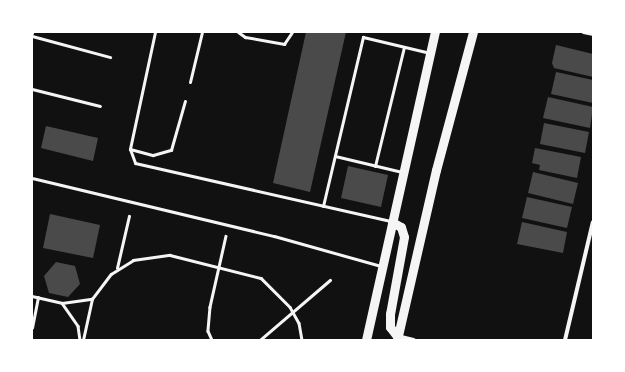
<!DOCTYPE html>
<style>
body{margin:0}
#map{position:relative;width:625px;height:372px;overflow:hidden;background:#111;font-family:"Fira Sans",sans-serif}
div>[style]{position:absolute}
.building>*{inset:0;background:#4a4a4a}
.path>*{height:2.5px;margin:-1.25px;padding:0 1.25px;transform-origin:1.25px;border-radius:1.25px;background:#f5f5f5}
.service>*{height:3px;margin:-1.5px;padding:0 1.5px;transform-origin:1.5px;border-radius:1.5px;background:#f5f5f5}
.minor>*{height:4px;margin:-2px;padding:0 2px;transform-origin:2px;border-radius:2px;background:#f5f5f5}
.primary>*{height:9px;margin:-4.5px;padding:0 4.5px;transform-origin:4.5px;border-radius:4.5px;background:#f5f5f5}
span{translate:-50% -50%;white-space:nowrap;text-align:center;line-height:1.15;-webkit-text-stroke:4px #fff;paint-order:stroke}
.frame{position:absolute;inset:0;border:33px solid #fff;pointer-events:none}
</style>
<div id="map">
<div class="building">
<i style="clip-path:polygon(306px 32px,346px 32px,310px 192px,273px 183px)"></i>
<i style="clip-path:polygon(556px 45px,593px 54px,593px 77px,554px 68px,552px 63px)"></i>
<i style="clip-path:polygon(556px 72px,593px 80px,593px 103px,551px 94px)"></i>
<i style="clip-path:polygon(548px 97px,593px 107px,590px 128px,543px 118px)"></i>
<i style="clip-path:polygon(544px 123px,589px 132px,585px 153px,540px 144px)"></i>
<i style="clip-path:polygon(46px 126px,98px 138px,93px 161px,41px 148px)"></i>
<i style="clip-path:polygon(535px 148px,581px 157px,577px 178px,539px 170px,540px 165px,532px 163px)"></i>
<i style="clip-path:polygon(348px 166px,388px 175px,381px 207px,341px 198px)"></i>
<i style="clip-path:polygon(533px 172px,578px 183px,573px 204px,528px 193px)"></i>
<i style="clip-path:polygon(527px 197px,572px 207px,567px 228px,522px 218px)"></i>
<i style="clip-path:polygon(50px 214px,100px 225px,93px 258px,43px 248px)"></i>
<i style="clip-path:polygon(522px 222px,567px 232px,563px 253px,517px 244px)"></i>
<i style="clip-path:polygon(56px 262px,75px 266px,80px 284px,68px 297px,49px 293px,44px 276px)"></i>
</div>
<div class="path">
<i style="left:226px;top:236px;width:73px;rotate:102.7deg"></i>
<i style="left:210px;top:307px;width:24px;rotate:95deg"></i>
<i style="left:208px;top:331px;width:10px;rotate:66deg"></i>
<i style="left:212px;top:340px;width:24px"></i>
<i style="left:117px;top:268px;width:53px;rotate:-77deg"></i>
<i style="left:32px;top:296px;width:31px;rotate:13deg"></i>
<i style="left:62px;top:303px;width:30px;rotate:-8deg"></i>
<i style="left:62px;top:303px;width:28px;rotate:55deg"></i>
<i style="left:78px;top:326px;width:14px;rotate:82deg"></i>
<i style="left:32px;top:328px;width:31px;rotate:-79deg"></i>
<i style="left:83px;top:340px;width:42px;rotate:-77.6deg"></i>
<i style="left:92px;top:299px;width:31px;rotate:-53deg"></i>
<i style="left:111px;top:274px;width:26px;rotate:-32deg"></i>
<i style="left:133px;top:260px;width:37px;rotate:-8deg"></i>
<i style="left:170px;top:255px;width:94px;rotate:14.2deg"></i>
<i style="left:261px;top:278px;width:41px;rotate:45deg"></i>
<i style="left:290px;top:307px;width:18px;rotate:61deg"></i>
<i style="left:299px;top:323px;width:17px;rotate:80deg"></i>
<i style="left:260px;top:340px;width:92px;rotate:-40.6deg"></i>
</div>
<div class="service">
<i style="left:155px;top:32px;width:120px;rotate:102.1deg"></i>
<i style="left:130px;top:149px;width:15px;rotate:70deg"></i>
<i style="left:135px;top:163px;width:262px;rotate:12.8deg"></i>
<i style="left:238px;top:32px;width:9px;rotate:36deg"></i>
<i style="left:245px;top:37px;width:40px;rotate:10deg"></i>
<i style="left:284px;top:44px;width:14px;rotate:-56deg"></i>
<i style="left:583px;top:32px;width:10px;rotate:11deg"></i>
<i style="left:32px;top:33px;width:1px;rotate:-90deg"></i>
<i style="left:32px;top:36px;width:81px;rotate:15.1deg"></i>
<i style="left:190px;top:82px;width:51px;rotate:-76.5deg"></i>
<i style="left:32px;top:89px;width:70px;rotate:14deg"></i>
<i style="left:130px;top:149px;width:24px;rotate:15deg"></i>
<i style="left:153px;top:155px;width:19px;rotate:-16deg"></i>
<i style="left:171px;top:150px;width:51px;rotate:-74.1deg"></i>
<i style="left:335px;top:156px;width:69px;rotate:13.4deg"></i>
<i style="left:375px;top:166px;width:122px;rotate:-76.3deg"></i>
<i style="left:32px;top:178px;width:249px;rotate:13.5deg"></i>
<i style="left:274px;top:236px;width:111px;rotate:15.7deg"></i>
<i style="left:323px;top:206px;width:174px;rotate:-76.7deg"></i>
<i style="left:363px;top:37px;width:69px;rotate:13.4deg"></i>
</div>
<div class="minor">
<i style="left:397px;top:336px;width:17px;rotate:13deg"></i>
<i style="left:565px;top:340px;width:121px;rotate:-76.7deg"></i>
</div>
<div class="primary">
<i style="left:392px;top:222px;width:10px;rotate:29deg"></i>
<i style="left:401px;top:227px;width:10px;rotate:73deg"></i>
<i style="left:404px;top:237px;width:78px;rotate:100.3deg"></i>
<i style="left:390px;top:314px;width:13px;rotate:90deg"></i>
<i style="left:390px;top:327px;width:11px;rotate:52deg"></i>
<i style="left:366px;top:340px;width:316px;rotate:-77.4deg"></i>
<i style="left:397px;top:340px;width:174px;rotate:-77.1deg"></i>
<i style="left:436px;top:170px;width:143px;rotate:-75deg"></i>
</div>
<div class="frame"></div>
</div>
